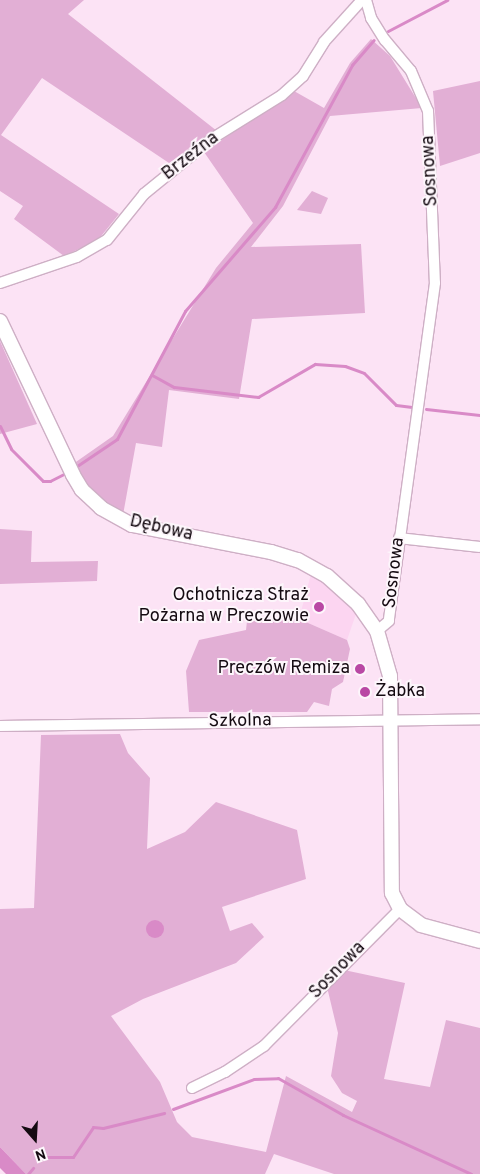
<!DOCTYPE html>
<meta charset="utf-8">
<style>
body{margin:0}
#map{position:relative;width:480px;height:1174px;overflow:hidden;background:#fce3f5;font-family:Overpass,sans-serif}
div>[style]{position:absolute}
.built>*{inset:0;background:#fcd5f1}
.green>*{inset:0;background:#e2afd5}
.water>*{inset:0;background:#d98ac7}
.round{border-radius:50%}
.stream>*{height:3px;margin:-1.5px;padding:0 1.5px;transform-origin:1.5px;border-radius:1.5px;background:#d98ac7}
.roads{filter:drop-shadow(1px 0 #ceafc5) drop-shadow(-1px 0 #ceafc5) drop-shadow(0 1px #ceafc5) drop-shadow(0 -1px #ceafc5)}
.minor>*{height:10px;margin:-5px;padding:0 5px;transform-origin:5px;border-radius:5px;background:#fff}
.tertiary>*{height:14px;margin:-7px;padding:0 7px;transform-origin:7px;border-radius:7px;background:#fff}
.dots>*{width:14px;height:14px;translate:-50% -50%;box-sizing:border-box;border:2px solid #fdf6fb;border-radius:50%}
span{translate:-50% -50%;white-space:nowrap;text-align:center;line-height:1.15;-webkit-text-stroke:4px #fdf6fb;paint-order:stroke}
.street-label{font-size:18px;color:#140a11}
.poi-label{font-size:18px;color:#140a11}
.right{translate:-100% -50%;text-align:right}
.left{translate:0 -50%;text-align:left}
.north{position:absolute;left:10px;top:1114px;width:50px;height:50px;-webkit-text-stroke:4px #fdf6fb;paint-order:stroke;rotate:161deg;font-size:14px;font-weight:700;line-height:20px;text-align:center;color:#140a11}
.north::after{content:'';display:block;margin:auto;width:18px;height:22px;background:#140a11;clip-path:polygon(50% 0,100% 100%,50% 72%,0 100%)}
</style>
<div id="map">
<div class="built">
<i style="clip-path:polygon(311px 574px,321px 579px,357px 611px,347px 640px,299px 619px)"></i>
</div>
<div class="green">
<i style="clip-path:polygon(0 0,84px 0,68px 14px,217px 131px,169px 163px,42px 78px,1px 135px,119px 214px,98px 240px,64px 256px,14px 219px,23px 206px,0 191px)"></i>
<i style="clip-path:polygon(371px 39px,390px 56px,422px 108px,330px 116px,283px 206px,251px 247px,361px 244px,365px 313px,252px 319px,239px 399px,169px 390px,162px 447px,136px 443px,123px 515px,85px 486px,73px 464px,113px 436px,216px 268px,253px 223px,204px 152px,294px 91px,324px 108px,350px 63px)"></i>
<i style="clip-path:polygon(480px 81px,480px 153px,440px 166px,433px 91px)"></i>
<i style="clip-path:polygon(312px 191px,328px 198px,321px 214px,297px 210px)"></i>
<i style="clip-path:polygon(0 341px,37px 424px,0 434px)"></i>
<i style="clip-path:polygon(0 529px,32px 531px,31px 562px,98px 561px,97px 581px,0 584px)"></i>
<i style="clip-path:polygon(299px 619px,347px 640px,350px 649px,343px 682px,332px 689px,329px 706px,314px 702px,307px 712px,189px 712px,186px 671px,199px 640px,246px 630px,247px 621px)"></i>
<i style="clip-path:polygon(120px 734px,128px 753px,150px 778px,147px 849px,185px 832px,216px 802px,297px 830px,306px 879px,222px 907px,230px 931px,252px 923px,264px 937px,236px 963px,143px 999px,111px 1016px,160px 1082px,177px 1122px,192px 1137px,266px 1152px,286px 1076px,352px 1112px,357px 1101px,342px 1093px,331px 1076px,338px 1033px,327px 987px,344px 970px,405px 983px,384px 1079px,430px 1087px,446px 1020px,480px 1028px,480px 1174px,334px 1174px,274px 1154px,265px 1174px,26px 1174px,0 1147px,0 909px,34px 908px,41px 735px)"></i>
</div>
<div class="water">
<i class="round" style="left:146px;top:920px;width:18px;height:18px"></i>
<i style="clip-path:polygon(0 1147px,26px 1174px,6px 1174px,0 1168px)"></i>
</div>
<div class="stream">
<i style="left:388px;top:31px;width:67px;rotate:-27.7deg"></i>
<i style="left:152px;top:375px;width:25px;rotate:29deg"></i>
<i style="left:174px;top:387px;width:85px;rotate:6.8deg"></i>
<i style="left:258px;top:397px;width:66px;rotate:-30.1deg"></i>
<i style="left:315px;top:364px;width:30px;rotate:4deg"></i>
<i style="left:345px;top:366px;width:20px;rotate:20deg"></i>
<i style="left:364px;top:373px;width:45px;rotate:45deg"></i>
<i style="left:396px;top:405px;width:16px;rotate:7deg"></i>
<i style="left:426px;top:409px;width:54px;rotate:6.3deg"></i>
<i style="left:0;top:426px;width:25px;rotate:64deg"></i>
<i style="left:11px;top:449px;width:45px;rotate:45deg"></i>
<i style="left:43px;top:481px;width:7px"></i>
<i style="left:50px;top:481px;width:16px;rotate:-27deg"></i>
<i style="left:74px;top:468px;width:52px;rotate:-34deg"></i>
<i style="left:117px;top:439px;width:145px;rotate:-62deg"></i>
<i style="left:185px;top:311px;width:138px;rotate:-49.1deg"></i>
<i style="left:275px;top:207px;width:162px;rotate:-61.5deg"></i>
<i style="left:352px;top:65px;width:33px;rotate:-49deg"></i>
<i style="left:173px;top:1109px;width:86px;rotate:-20.3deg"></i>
<i style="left:254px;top:1079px;width:24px;rotate:-2deg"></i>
<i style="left:278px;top:1078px;width:75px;rotate:29.6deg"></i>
<i style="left:343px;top:1115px;width:141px;rotate:24.7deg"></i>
<i style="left:45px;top:1157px;width:28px"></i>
<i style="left:73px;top:1157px;width:36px;rotate:-56deg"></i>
<i style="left:93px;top:1127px;width:10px;rotate:6deg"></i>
<i style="left:103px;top:1128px;width:63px;rotate:-13.8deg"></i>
<i style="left:28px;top:1174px;width:8px;rotate:-50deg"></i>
</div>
<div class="roads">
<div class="minor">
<i style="left:366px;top:0;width:19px;rotate:74deg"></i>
<i style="left:371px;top:18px;width:26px;rotate:58deg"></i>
<i style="left:385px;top:40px;width:40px;rotate:50deg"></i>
<i style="left:411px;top:71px;width:43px;rotate:67deg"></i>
<i style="left:428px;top:111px;width:172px;rotate:87.7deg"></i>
<i style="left:435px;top:283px;width:341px;rotate:97.8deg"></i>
<i style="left:389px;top:621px;width:16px;rotate:140deg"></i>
<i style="left:0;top:283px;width:81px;rotate:-18.7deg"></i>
<i style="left:77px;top:257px;width:34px;rotate:-30deg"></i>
<i style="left:107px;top:240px;width:59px;rotate:-51.2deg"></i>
<i style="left:144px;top:194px;width:89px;rotate:-39.1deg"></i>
<i style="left:213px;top:138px;width:81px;rotate:-31.9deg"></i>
<i style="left:282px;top:95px;width:28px;rotate:-42deg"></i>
<i style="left:303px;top:76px;width:40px;rotate:-58deg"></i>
<i style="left:324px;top:42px;width:57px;rotate:-47.9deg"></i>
<i style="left:399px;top:538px;width:81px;rotate:6.3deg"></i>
<i style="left:0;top:726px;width:480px;rotate:-0.8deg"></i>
<i style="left:192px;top:1088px;width:37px;rotate:-26deg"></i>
<i style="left:225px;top:1072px;width:47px;rotate:-33.7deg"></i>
<i style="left:264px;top:1046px;width:193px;rotate:-45.2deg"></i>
</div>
<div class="tertiary">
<i style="left:0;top:321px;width:170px;rotate:64.6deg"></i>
<i style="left:73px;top:475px;width:17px;rotate:59deg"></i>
<i style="left:82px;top:490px;width:26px;rotate:43deg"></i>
<i style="left:101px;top:508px;width:35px;rotate:29deg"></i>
<i style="left:132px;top:525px;width:142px;rotate:11deg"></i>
<i style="left:271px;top:552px;width:28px;rotate:17deg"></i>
<i style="left:298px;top:560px;width:33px;rotate:29deg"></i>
<i style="left:327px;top:576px;width:42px;rotate:42.1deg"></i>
<i style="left:358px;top:604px;width:33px;rotate:55deg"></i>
<i style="left:377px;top:631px;width:47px;rotate:73.9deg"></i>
<i style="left:390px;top:676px;width:217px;rotate:89.5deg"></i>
<i style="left:392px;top:893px;width:18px;rotate:63deg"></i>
<i style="left:400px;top:909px;width:26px;rotate:37deg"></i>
<i style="left:421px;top:925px;width:61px;rotate:15.2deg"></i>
</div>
</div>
<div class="dots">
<i style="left:319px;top:607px;background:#b948a4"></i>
<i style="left:360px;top:669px;background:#b948a4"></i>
<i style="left:365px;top:692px;background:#b948a4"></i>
</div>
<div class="street-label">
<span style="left:191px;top:157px;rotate:-38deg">Brzeźna</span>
<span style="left:431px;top:171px;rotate:-93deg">Sosnowa</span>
<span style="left:161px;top:529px;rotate:13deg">Dębowa</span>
<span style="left:395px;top:573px;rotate:-83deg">Sosnowa</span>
<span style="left:240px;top:722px;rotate:-1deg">Szkolna</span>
<span style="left:338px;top:971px;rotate:-46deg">Sosnowa</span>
</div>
<div class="poi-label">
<span class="right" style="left:309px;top:607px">Ochotnicza Straż<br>Pożarna w Preczowie</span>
<span class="right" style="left:350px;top:669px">Preczów Remiza</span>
<span class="left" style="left:375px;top:692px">Żabka</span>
</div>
<div class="north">N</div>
</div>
